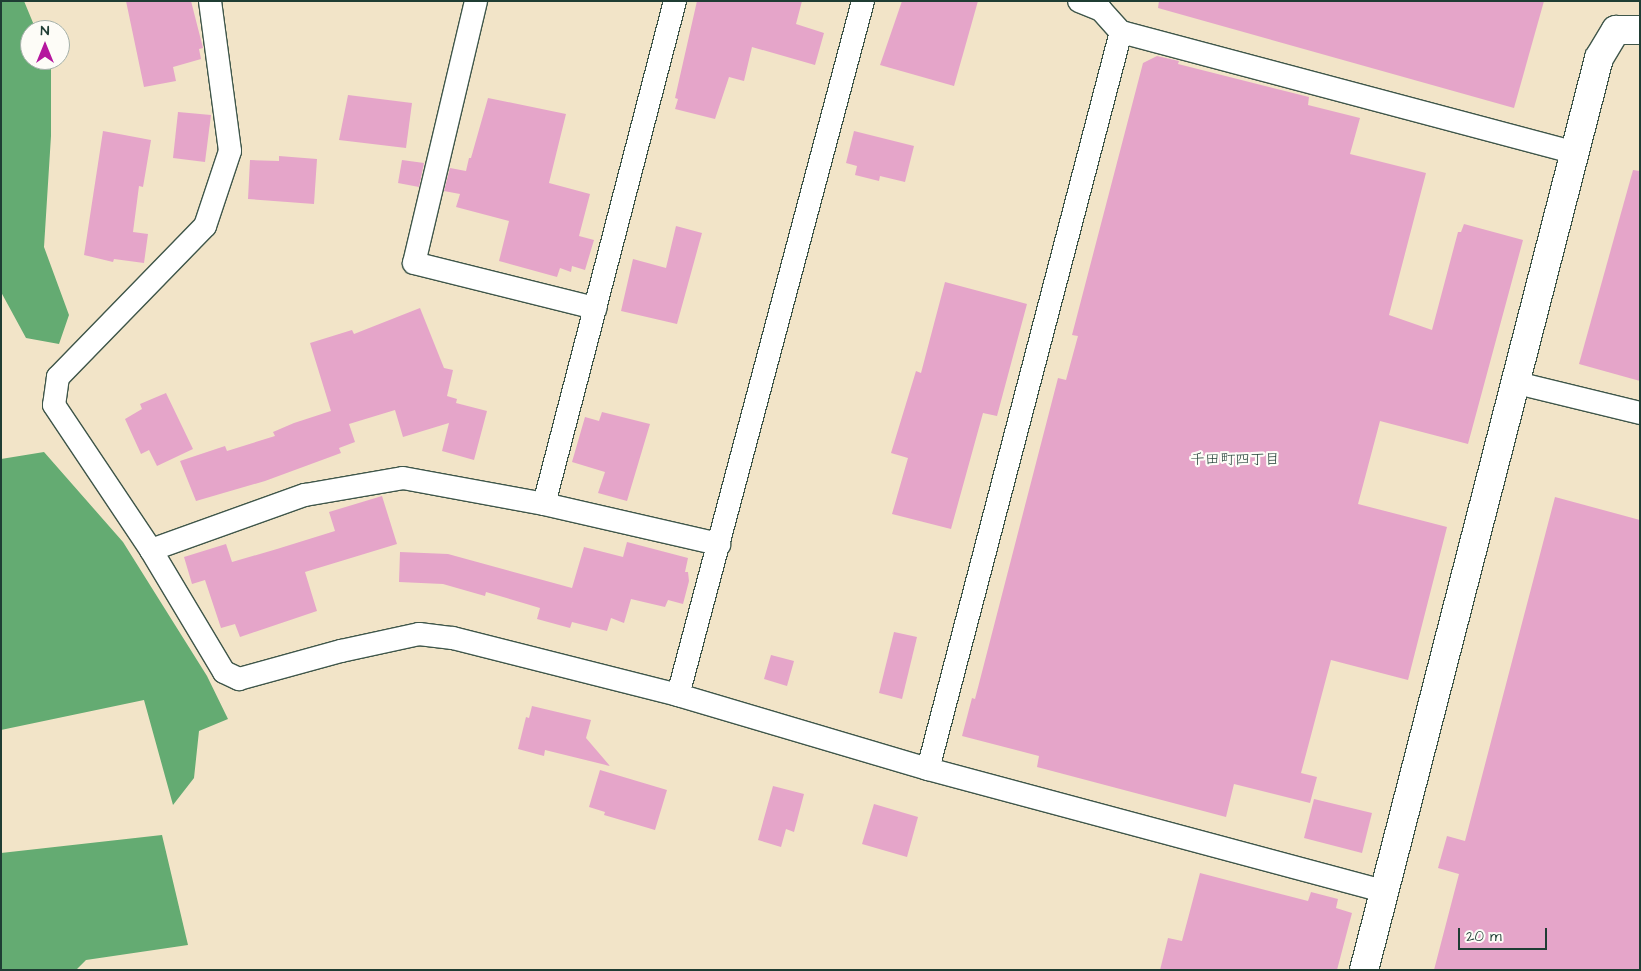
<!DOCTYPE html>
<meta charset="utf-8">
<style>
body{margin:0}
#map{position:relative;width:1641px;height:971px;overflow:hidden;background:#f2e4c8;font-family:"Architects Daughter","Klee One",sans-serif}
div>[style]{position:absolute}
.forest>*{inset:0;background:#64ab72}
.building>*{inset:0;background:#e5a5c9}
.roads{filter:drop-shadow(1px 0 #3f564a) drop-shadow(-1px 0 #3f564a) drop-shadow(0 1px #3f564a) drop-shadow(0 -1px #3f564a)}
.street>*{height:22px;margin:-11px;padding:0 11px;transform-origin:11px;border-radius:11px;background:#fff}
.secondary>*{height:28px;margin:-14px;padding:0 14px;transform-origin:14px;border-radius:14px;background:#fff}
span{translate:-50% -50%;white-space:nowrap;text-align:center;line-height:1.15;-webkit-text-stroke:4.5px #fdfcf7;paint-order:stroke}
.neighbourhood-label{font-size:15px;color:#1f3d34}
.frame{position:absolute;inset:0;border:2px solid #1f3d34;pointer-events:none}
.north{position:absolute;left:20px;top:20px;width:50px;height:50px;box-sizing:border-box;background:#fdfcf7;border:1px solid #a4b0a9;border-radius:50%;rotate:0deg;font-size:14px;font-weight:700;line-height:20px;text-align:center;color:#1f3d34}
.north::after{content:'';display:block;margin:auto;width:18px;height:22px;background:#b5179e;clip-path:polygon(50% 0,100% 100%,50% 72%,0 100%)}
.scale{position:absolute;left:1458px;top:928px;width:89px;height:22px;box-sizing:border-box;border:2px solid #1f3d34;border-top:0;padding-left:6px;font-size:15px;line-height:18px;white-space:nowrap;color:#1f3d34;-webkit-text-stroke:4px #fdfcf7;paint-order:stroke}
</style>
<div id="map">
<div class="forest">
<i style="clip-path:polygon(1px 1px,24px 1px,36px 30px,30px 30px,30px 60px,48px 60px,51px 69px,51px 136px,44px 247px,69px 315px,59px 344px,26px 338px,1px 292px)"></i>
<i style="clip-path:polygon(44px 452px,123px 542px,207px 676px,228px 719px,199px 731px,194px 778px,173px 805px,144px 700px,1px 730px,1px 459px)"></i>
<i style="clip-path:polygon(162px 835px,188px 945px,86px 960px,76px 970px,1px 970px,1px 853px)"></i>
</div>
<div class="building">
<i style="clip-path:polygon(126px 1px,191px 1px,203px 48px,199px 49px,201px 59px,173px 67px,176px 81px,144px 87px)"></i>
<i style="clip-path:polygon(697px 1px,802px 1px,796px 24px,824px 33px,815px 65px,752px 47px,744px 81px,729px 77px,715px 119px,675px 109px,678px 99px,675px 98px)"></i>
<i style="clip-path:polygon(902px 1px,978px 1px,954px 86px,880px 65px)"></i>
<i style="clip-path:polygon(1159px 1px,1544px 1px,1514px 108px,1158px 8px)"></i>
<i style="clip-path:polygon(1157px 56px,1179px 61px,1178px 64px,1309px 97px,1308px 105px,1360px 118px,1350px 154px,1426px 173px,1389px 315px,1432px 330px,1458px 232px,1461px 232px,1464px 224px,1523px 240px,1468px 444px,1380px 421px,1358px 504px,1447px 527px,1408px 680px,1331px 660px,1301px 773px,1317px 777px,1310px 803px,1234px 784px,1226px 817px,1037px 767px,1039px 756px,962px 736px,972px 698px,975px 699px,1058px 378px,1066px 380px,1078px 336px,1072px 335px,1143px 63px)"></i>
<i style="clip-path:polygon(348px 95px,412px 103px,406px 148px,339px 140px)"></i>
<i style="clip-path:polygon(488px 98px,566px 114px,549px 183px,590px 194px,579px 236px,594px 240px,585px 270px,572px 266px,571px 272px,560px 268px,557px 277px,499px 261px,509px 221px,456px 207px,460px 194px,444px 191px,450px 168px,466px 171px,469px 158px,471px 158px)"></i>
<i style="clip-path:polygon(178px 112px,211px 115px,205px 162px,173px 158px)"></i>
<i style="clip-path:polygon(103px 131px,151px 140px,143px 187px,139px 186px,133px 232px,148px 234px,144px 263px,114px 259px,113px 262px,84px 255px)"></i>
<i style="clip-path:polygon(854px 131px,914px 146px,905px 182px,880px 176px,879px 181px,855px 175px,857px 166px,846px 163px)"></i>
<i style="clip-path:polygon(279px 156px,317px 159px,314px 204px,248px 199px,250px 160px,279px 161px)"></i>
<i style="clip-path:polygon(402px 160px,424px 163px,419px 187px,398px 183px)"></i>
<i style="clip-path:polygon(1633px 170px,1640px 171px,1640px 381px,1579px 364px)"></i>
<i style="clip-path:polygon(676px 226px,702px 233px,677px 324px,621px 311px,633px 259px,666px 268px)"></i>
<i style="clip-path:polygon(945px 282px,1027px 304px,997px 416px,983px 413px,951px 529px,892px 514px,908px 458px,891px 453px,916px 371px,921px 373px)"></i>
<i style="clip-path:polygon(420px 308px,444px 368px,453px 370px,447px 396px,457px 399px,456px 403px,487px 411px,474px 460px,442px 451px,449px 423px,403px 437px,395px 410px,349px 424px,355px 442px,339px 448px,341px 453px,265px 481px,196px 501px,180px 461px,225px 446px,227px 451px,275px 436px,273px 432px,294px 423px,331px 411px,310px 343px,352px 330px,354px 334px)"></i>
<i style="clip-path:polygon(166px 393px,193px 449px,157px 466px,149px 450px,141px 454px,125px 419px,142px 409px,140px 404px)"></i>
<i style="clip-path:polygon(602px 412px,650px 424px,627px 501px,598px 493px,605px 472px,572px 462px,585px 417px,599px 421px)"></i>
<i style="clip-path:polygon(382px 496px,397px 544px,305px 572px,317px 611px,240px 637px,235px 624px,221px 628px,205px 580px,192px 584px,184px 557px,226px 544px,232px 562px,277px 549px,335px 531px,329px 512px)"></i>
<i style="clip-path:polygon(1555px 497px,1640px 520px,1640px 970px,1434px 970px,1459px 874px,1438px 868px,1447px 836px,1465px 841px)"></i>
<i style="clip-path:polygon(627px 542px,688px 558px,685px 572px,688px 572px,689px 581px,683px 604px,668px 600px,665px 607px,631px 599px,624px 623px,611px 618px,607px 631px,572px 622px,570px 628px,537px 619px,540px 608px,486px 592px,485px 596px,443px 584px,399px 582px,400px 552px,448px 554px,572px 588px,584px 547px,623px 557px)"></i>
<i style="clip-path:polygon(894px 632px,917px 637px,902px 699px,879px 693px)"></i>
<i style="clip-path:polygon(771px 655px,794px 661px,787px 686px,764px 679px)"></i>
<i style="clip-path:polygon(532px 706px,591px 720px,586px 738px,610px 766px,545px 750px,544px 756px,518px 749px,526px 717px,529px 718px)"></i>
<i style="clip-path:polygon(600px 770px,667px 790px,655px 830px,604px 815px,605px 812px,589px 807px)"></i>
<i style="clip-path:polygon(773px 786px,804px 794px,794px 832px,786px 829px,781px 847px,758px 840px)"></i>
<i style="clip-path:polygon(1314px 799px,1372px 813px,1362px 853px,1304px 838px)"></i>
<i style="clip-path:polygon(874px 804px,918px 817px,907px 857px,862px 844px)"></i>
<i style="clip-path:polygon(1200px 873px,1308px 901px,1311px 892px,1338px 899px,1336px 908px,1352px 913px,1337px 970px,1160px 970px,1168px 938px,1182px 941px)"></i>
</div>
<div class="roads">
<div class="street">
<i style="left:210px;top:1px;width:151px;rotate:82.4deg"></i>
<i style="left:230px;top:151px;width:79px;rotate:108.4deg"></i>
<i style="left:205px;top:226px;width:211px;rotate:134.2deg"></i>
<i style="left:58px;top:377px;width:28px;rotate:98deg"></i>
<i style="left:54px;top:405px;width:174px;rotate:56.2deg"></i>
<i style="left:151px;top:550px;width:142px;rotate:59.1deg"></i>
<i style="left:224px;top:672px;width:17px;rotate:25deg"></i>
<i style="left:239px;top:679px;width:106px;rotate:-15.4deg"></i>
<i style="left:341px;top:651px;width:80px;rotate:-12.3deg"></i>
<i style="left:419px;top:634px;width:34px;rotate:7deg"></i>
<i style="left:453px;top:638px;width:232px;rotate:14.2deg"></i>
<i style="left:678px;top:695px;width:261px;rotate:16.5deg"></i>
<i style="left:928px;top:769px;width:472px;rotate:15deg"></i>
<i style="left:476px;top:1px;width:269px;rotate:103.3deg"></i>
<i style="left:414px;top:263px;width:187px;rotate:14deg"></i>
<i style="left:1079px;top:1px;width:24px;rotate:22deg"></i>
<i style="left:1101px;top:10px;width:30px;rotate:48deg"></i>
<i style="left:1121px;top:32px;width:470px;rotate:14.9deg"></i>
<i style="left:1517px;top:383px;width:127px;rotate:13.7deg"></i>
<i style="left:544px;top:504px;width:520px;rotate:-75.4deg"></i>
<i style="left:151px;top:550px;width:164px;rotate:-19.7deg"></i>
<i style="left:305px;top:495px;width:99px;rotate:-9.8deg"></i>
<i style="left:403px;top:478px;width:143px;rotate:10.4deg"></i>
<i style="left:544px;top:504px;width:180px;rotate:12.9deg"></i>
<i style="left:678px;top:695px;width:718px;rotate:-75.07deg"></i>
<i style="left:928px;top:769px;width:762px;rotate:-75.33deg"></i>
</div>
<div class="secondary">
<i style="left:1364px;top:970px;width:942px;rotate:-75.55deg"></i>
<i style="left:1599px;top:58px;width:33px;rotate:-59deg"></i>
<i style="left:1616px;top:30px;width:24px"></i>
</div>
</div>
<div class="neighbourhood-label">
<span style="left:1235px;top:460px">千田町四丁目</span>
</div>
<div class="frame"></div>
<div class="north">N</div>
<div class="scale">20 m</div>
</div>
